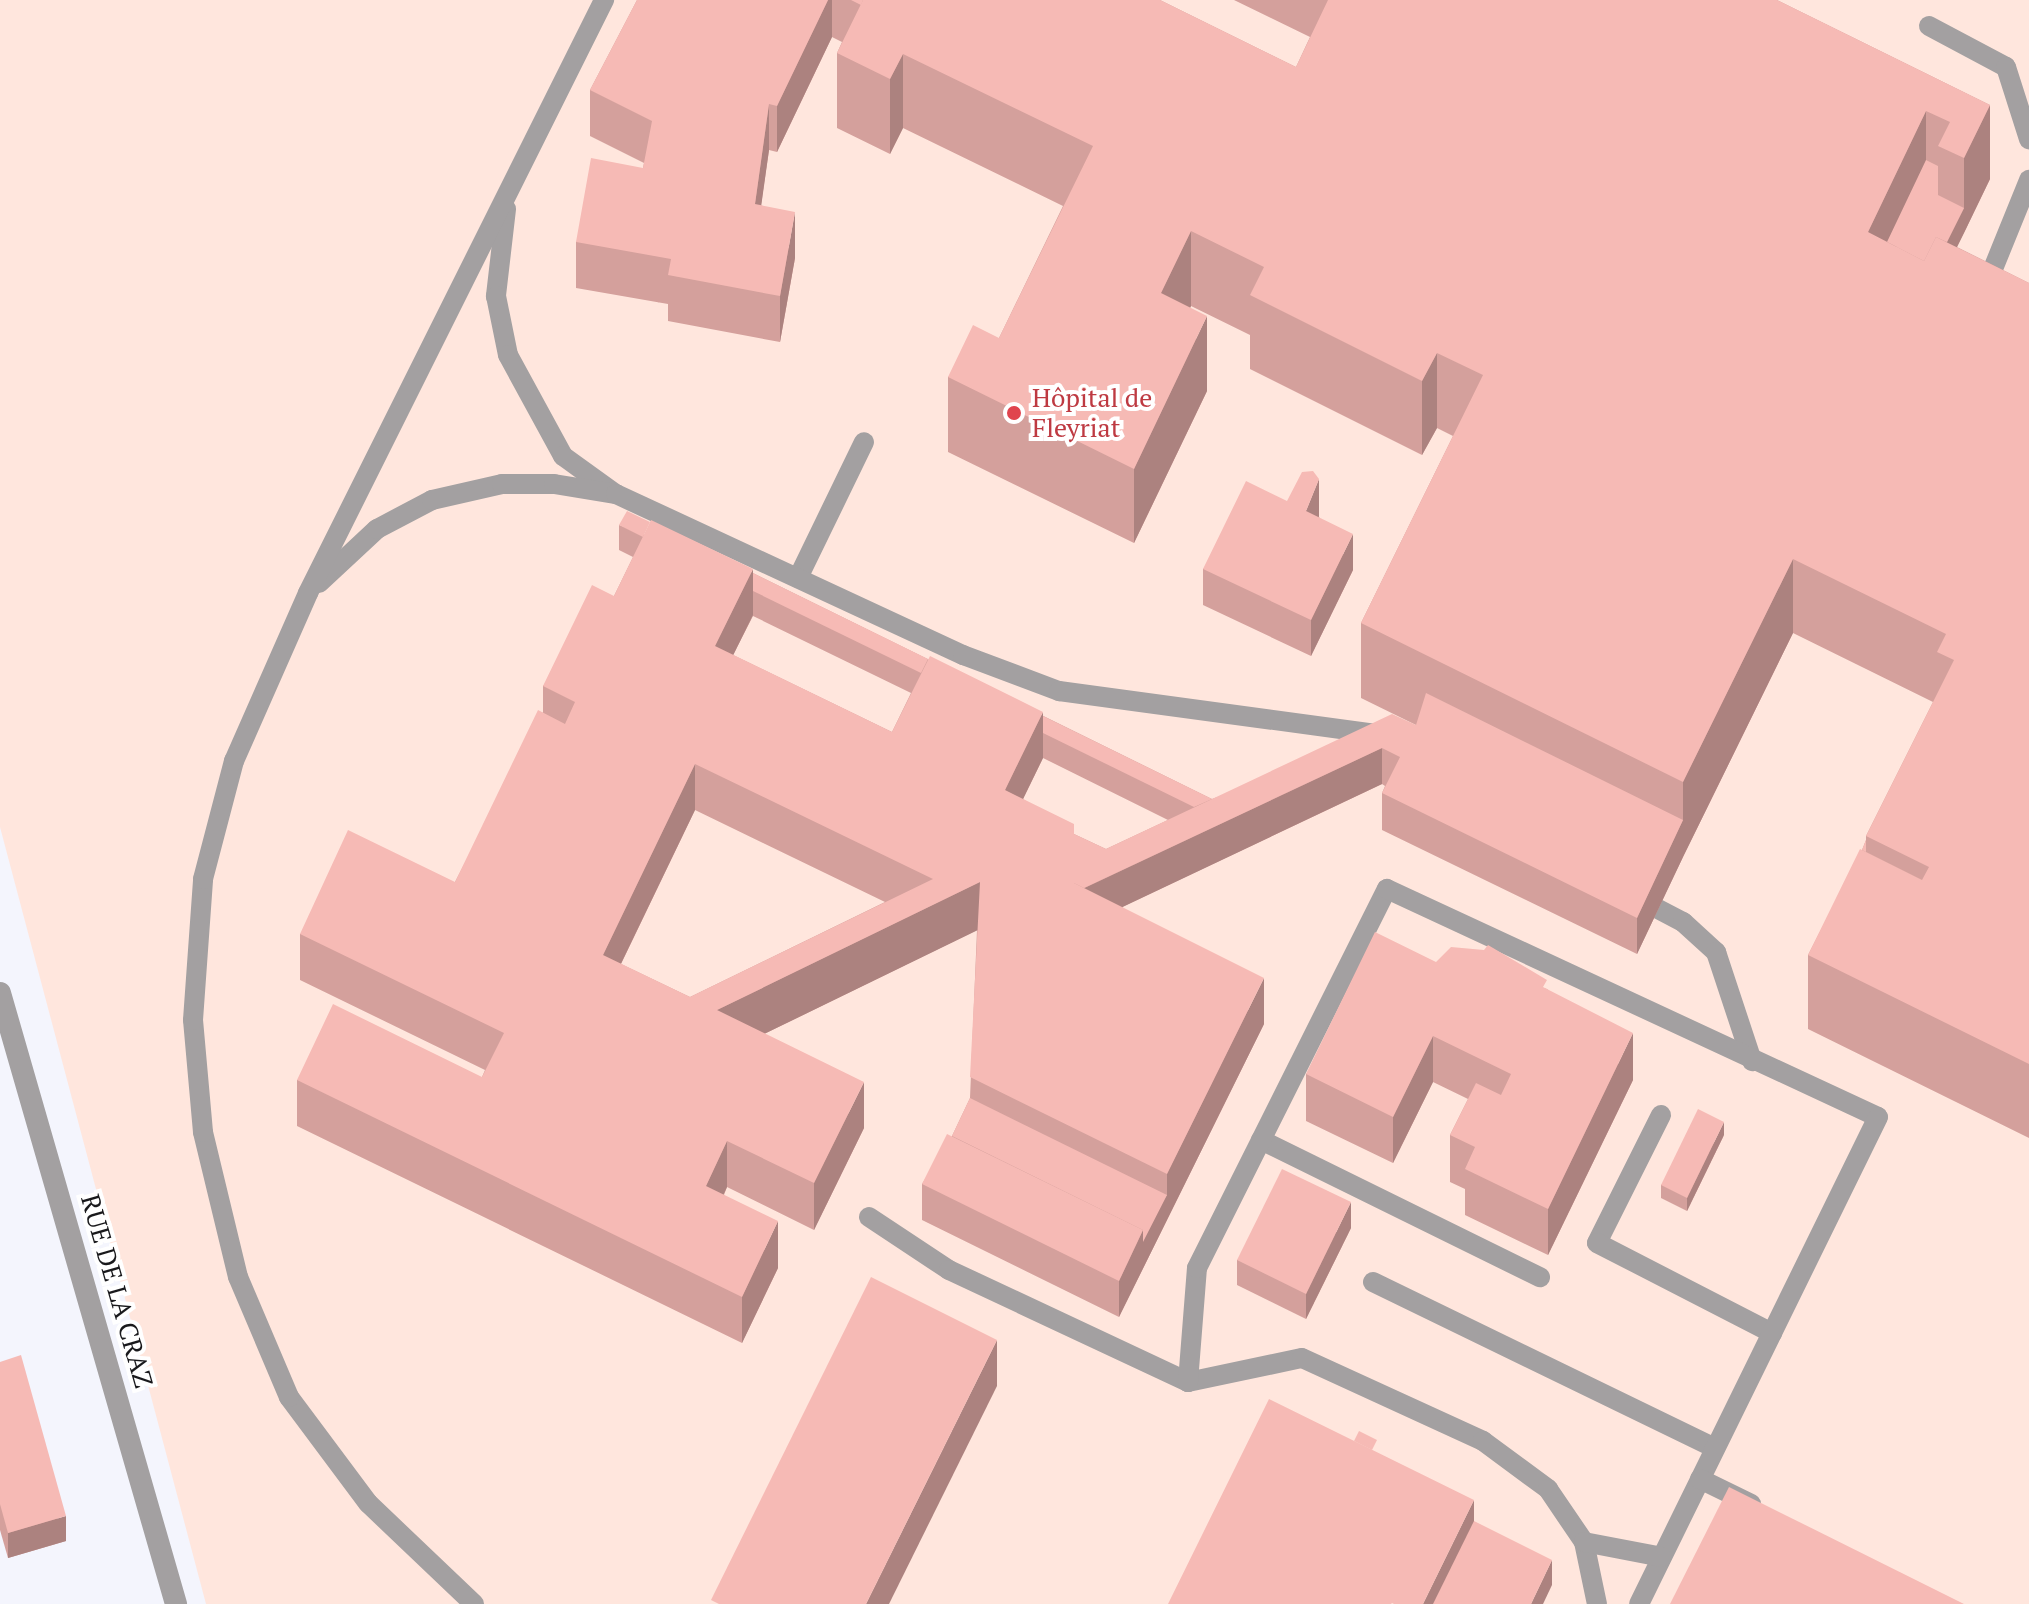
<!DOCTYPE html>
<meta charset="utf-8">
<style>
body{margin:0}
#map{position:relative;width:2029px;height:1604px;overflow:hidden;background:#f4f5fd;font-family:"PT Serif",serif}
div>[style]{position:absolute}
.medical>*{inset:0;background:#ffe6dd}
.service>*{height:20px;margin:-10px;padding:0 10px;transform-origin:10px;border-radius:10px;background:#a3a0a1}
.minor>*{height:22px;margin:-11px;padding:0 11px;transform-origin:11px;border-radius:11px;background:#a3a0a1}
.wall>*{inset:0;background:#d4a09c}
.shaded-wall>*{inset:0;background:#ac827f}
.building>*{inset:0;background:#f6bab5}
.dots>*{width:22px;height:22px;translate:-50% -50%;box-sizing:border-box;border:4px solid #fff;border-radius:50%}
span{translate:-50% -50%;white-space:nowrap;text-align:center;line-height:1.15;-webkit-text-stroke:8px #fff;paint-order:stroke}
.health-label{font-size:26px;color:#be3a42}
.left{translate:0 -50%;text-align:left}
.street-label{font-size:26px;color:#19191c}
</style>
<div id="map">
<div class="medical">
<i style="clip-path:polygon(0 0,2029px 0,2029px 1604px,206px 1604px,0 827px)"></i>
</div>
<div class="service">
<i style="left:1929px;top:26px;width:87px;rotate:28deg"></i>
<i style="left:2006px;top:67px;width:76px;rotate:72.3deg"></i>
<i style="left:506px;top:209px;width:88px;rotate:96.6deg"></i>
<i style="left:496px;top:296px;width:60px;rotate:78.5deg"></i>
<i style="left:508px;top:355px;width:115px;rotate:61.4deg"></i>
<i style="left:563px;top:456px;width:62px;rotate:35.8deg"></i>
<i style="left:1984px;top:291px;width:120px;rotate:-67.9deg"></i>
<i style="left:798px;top:578px;width:151px;rotate:-64.1deg"></i>
<i style="left:319px;top:583px;width:79px;rotate:-43deg"></i>
<i style="left:377px;top:529px;width:62px;rotate:-27.8deg"></i>
<i style="left:432px;top:500px;width:72px;rotate:-12.9deg"></i>
<i style="left:502px;top:484px;width:52px"></i>
<i style="left:554px;top:484px;width:63px;rotate:9.2deg"></i>
<i style="left:616px;top:494px;width:383px;rotate:24.9deg"></i>
<i style="left:963px;top:655px;width:103px;rotate:20.6deg"></i>
<i style="left:1059px;top:691px;width:327px;rotate:7.7deg"></i>
<i style="left:1637px;top:898px;width:52px;rotate:27.6deg"></i>
<i style="left:1683px;top:922px;width:45px;rotate:42.3deg"></i>
<i style="left:1716px;top:952px;width:115px;rotate:71.7deg"></i>
<i style="left:1661px;top:1115px;width:143px;rotate:116.6deg"></i>
<i style="left:1597px;top:1243px;width:197px;rotate:27.2deg"></i>
<i style="left:1261px;top:1140px;width:311px;rotate:26.2deg"></i>
<i style="left:869px;top:1217px;width:96px;rotate:33.5deg"></i>
<i style="left:949px;top:1270px;width:264px;rotate:25.1deg"></i>
<i style="left:1188px;top:1382px;width:116px;rotate:-11.9deg"></i>
<i style="left:1302px;top:1358px;width:199px;rotate:24.6deg"></i>
<i style="left:1483px;top:1441px;width:81px;rotate:36.4deg"></i>
<i style="left:1548px;top:1489px;width:64px;rotate:55.8deg"></i>
<i style="left:1584px;top:1542px;width:63px;rotate:78.2deg"></i>
<i style="left:1373px;top:1282px;width:380px;rotate:25.9deg"></i>
<i style="left:1188px;top:1382px;width:114px;rotate:-85.5deg"></i>
<i style="left:1197px;top:1268px;width:424px;rotate:-63.4deg"></i>
<i style="left:1387px;top:889px;width:541px;rotate:24.91deg"></i>
<i style="left:1878px;top:1117px;width:542px;rotate:116.14deg"></i>
<i style="left:1700px;top:1479px;width:57px;rotate:26.1deg"></i>
<i style="left:1584px;top:1542px;width:79px;rotate:10.9deg"></i>
<i style="left:474px;top:1604px;width:146px;rotate:-136.4deg"></i>
<i style="left:368px;top:1503px;width:132px;rotate:-126.7deg"></i>
<i style="left:289px;top:1397px;width:130px;rotate:-113deg"></i>
<i style="left:238px;top:1277px;width:149px;rotate:-103.6deg"></i>
<i style="left:203px;top:1132px;width:112px;rotate:-95.1deg"></i>
<i style="left:193px;top:1020px;width:141px;rotate:-85.9deg"></i>
<i style="left:203px;top:879px;width:122px;rotate:-75.3deg"></i>
<i style="left:234px;top:761px;width:184px;rotate:-66.2deg"></i>
<i style="left:308px;top:593px;width:663px;rotate:-63.47deg"></i>
</div>
<div class="minor">
<i style="left:0;top:993px;width:636px;rotate:73.93deg"></i>
</div>
<div class="wall">
<i style="clip-path:polygon(evenodd,637px 0,1160px 0,1296px 67px,1310px 37px,1234px 0,1777px 0,1990px 105px,1990px 179px,1957px 247px,2029px 283px,2029px 1138px,1808px 1029px,1808px 955px,1862px 850px,1866px 840px,1866px 836px,1933px 702px,1793px 633px,1683px 857px,1637px 954px,1382px 830px,1382px 793px,1385px 786px,1382px 784px,1122px 907px,1264px 1024px,1119px 1317px,922px 1220px,922px 1184px,952px 1136px,970px 1098px,977px 930px,764px 1034px,864px 1128px,814px 1230px,727px 1187px,724px 1195px,778px 1268px,742px 1343px,297px 1126px,297px 1080px,482px 1077px,485px 1070px,300px 980px,300px 934px,455px 882px,543px 712px,543px 686px,614px 596px,633px 557px,619px 550px,619px 525px,753px 573px,1212px 799px,1416px 725px,1361px 698px,1361px 623px,1453px 436px,1437px 428px,1422px 455px,1250px 369px,1250px 335px,1191px 306px,1190px 308px,1207px 391px,1134px 543px,948px 452px,948px 377px,999px 338px,1063px 206px,903px 128px,890px 154px,837px 128px,837px 53px,842px 42px,832px 37px,777px 152px,769px 150px,761px 205px,795px 258px,780px 342px,668px 321px,668px 304px,576px 288px,576px 242px,643px 168px,644px 163px,590px 136px,590px 90px,637px 0,753px 616px,911px 693px,892px 732px,733px 655px,753px 616px,637px 0,1043px 758px,1168px 820px,1106px 849px,1074px 834px,1023px 799px,1043px 758px,637px 0,695px 810px,885px 902px,690px 997px,621px 964px,695px 810px)"></i>
<i style="clip-path:polygon(1287px 501px,1319px 516px,1319px 517px,1353px 570px,1311px 656px,1203px 605px,1203px 569px)"></i>
<i style="clip-path:polygon(1436px 962px,1547px 989px,1633px 1080px,1548px 1255px,1465px 1215px,1465px 1189px,1450px 1182px,1450px 1135px,1468px 1099px,1433px 1082px,1393px 1163px,1306px 1121px,1306px 1074px)"></i>
<i style="clip-path:polygon(1724px 1135px,1687px 1211px,1661px 1198px,1661px 1185px)"></i>
<i style="clip-path:polygon(1351px 1228px,1306px 1319px,1237px 1285px,1237px 1260px)"></i>
<i style="clip-path:polygon(0 1362px,66px 1541px,8px 1558px,0 1530px)"></i>
</div>
<div class="shaded-wall">
<i style="clip-path:polygon(828px 0,832px 0,832px 37px,777px 152px,777px 106px)"></i>
<i style="clip-path:polygon(903px 54px,903px 128px,890px 154px,890px 79px)"></i>
<i style="clip-path:polygon(769px 104px,769px 150px,755px 250px,755px 204px)"></i>
<i style="clip-path:polygon(1990px 105px,1990px 179px,1964px 233px,1964px 158px)"></i>
<i style="clip-path:polygon(1926px 111px,1926px 185px,1878px 286px,1868px 232px)"></i>
<i style="clip-path:polygon(1964px 208px,1964px 233px,1915px 331px,1915px 306px)"></i>
<i style="clip-path:polygon(795px 212px,795px 258px,780px 342px,780px 296px)"></i>
<i style="clip-path:polygon(1191px 231px,1191px 306px,1161px 368px,1161px 293px)"></i>
<i style="clip-path:polygon(1207px 316px,1207px 391px,1134px 543px,1134px 469px)"></i>
<i style="clip-path:polygon(1437px 353px,1437px 428px,1422px 455px,1422px 381px)"></i>
<i style="clip-path:polygon(1319px 479px,1319px 516px,1306px 547px,1306px 511px)"></i>
<i style="clip-path:polygon(1353px 534px,1353px 570px,1311px 656px,1311px 620px)"></i>
<i style="clip-path:polygon(1793px 559px,1793px 633px,1683px 857px,1637px 954px,1637px 918px,1683px 820px,1683px 782px)"></i>
<i style="clip-path:polygon(753px 569px,753px 615px,715px 692px,715px 646px)"></i>
<i style="clip-path:polygon(1043px 712px,1043px 758px,1005px 836px,1005px 790px)"></i>
<i style="clip-path:polygon(1382px 748px,1382px 784px,1074px 930px,1074px 893px)"></i>
<i style="clip-path:polygon(695px 764px,695px 810px,603px 1001px,603px 955px)"></i>
<i style="clip-path:polygon(980px 882px,980px 929px,717px 1057px,717px 1010px)"></i>
<i style="clip-path:polygon(1264px 978px,1264px 1024px,1119px 1317px,1119px 1281px,1143px 1230px,1167px 1195px,1167px 1174px)"></i>
<i style="clip-path:polygon(1633px 1033px,1633px 1080px,1548px 1255px,1548px 1209px)"></i>
<i style="clip-path:polygon(1433px 1036px,1433px 1082px,1393px 1163px,1393px 1117px)"></i>
<i style="clip-path:polygon(864px 1082px,864px 1128px,814px 1230px,814px 1183px)"></i>
<i style="clip-path:polygon(1724px 1122px,1724px 1135px,1687px 1211px,1687px 1198px)"></i>
<i style="clip-path:polygon(727px 1141px,727px 1187px,706px 1232px,706px 1186px)"></i>
<i style="clip-path:polygon(1351px 1202px,1351px 1228px,1306px 1319px,1306px 1294px)"></i>
<i style="clip-path:polygon(778px 1221px,778px 1268px,742px 1343px,742px 1297px)"></i>
<i style="clip-path:polygon(997px 1340px,997px 1386px,889px 1604px,866px 1604px)"></i>
<i style="clip-path:polygon(1474px 1500px,1474px 1546px,1446px 1604px,1423px 1604px)"></i>
<i style="clip-path:polygon(66px 1516px,66px 1541px,8px 1558px,8px 1533px)"></i>
<i style="clip-path:polygon(1552px 1560px,1552px 1585px,1543px 1604px,1531px 1604px)"></i>
</div>
<div class="building">
<i style="clip-path:polygon(637px 0,828px 0,777px 106px,769px 104px,755px 204px,795px 212px,780px 296px,668px 275px,671px 259px,576px 242px,591px 158px,643px 168px,652px 121px,590px 90px)"></i>
<i style="clip-path:polygon(851px 0,863px 0,861px 5px)"></i>
<i style="clip-path:polygon(863px 0,1160px 0,1296px 67px,1328px 0,1777px 0,1990px 105px,1964px 158px,1938px 146px,1950px 122px,1926px 111px,1868px 232px,1924px 261px,1936px 237px,2029px 283px,2029px 1064px,1808px 955px,1860px 849px,1922px 880px,1929px 867px,1866px 836px,1954px 660px,1937px 652px,1946px 634px,1793px 559px,1683px 782px,1361px 623px,1483px 375px,1437px 353px,1422px 381px,1250px 295px,1264px 267px,1191px 231px,1161px 293px,1207px 316px,1134px 469px,948px 377px,973px 325px,999px 338px,1093px 146px,903px 54px,890px 79px,837px 53px)"></i>
<i style="clip-path:polygon(1926px 160px,1938px 166px,1938px 195px,1964px 208px,1947px 242px,1936px 237px,1924px 261px,1887px 242px)"></i>
<i style="clip-path:polygon(1313px 471px,1319px 479px,1306px 511px,1353px 534px,1311px 620px,1203px 569px,1246px 481px,1287px 501px,1302px 472px)"></i>
<i style="clip-path:polygon(627px 511px,650px 522px,643px 537px,619px 525px)"></i>
<i style="clip-path:polygon(evenodd,651px 520px,753px 569px,715px 646px,892px 732px,930px 656px,1043px 712px,1005px 790px,1074px 824px,1074px 883px,1264px 978px,1167px 1174px,970px 1077px,980px 882px,717px 1010px,864px 1082px,814px 1183px,727px 1141px,706px 1186px,778px 1221px,742px 1297px,297px 1080px,333px 1004px,482px 1077px,504px 1033px,300px 934px,348px 830px,455px 882px,538px 710px,565px 724px,575px 702px,543px 686px,592px 585px,614px 596px,651px 520px,695px 764px,933px 879px,690px 997px,603px 955px,695px 764px)"></i>
<i style="clip-path:polygon(753px 573px,928px 659px,921px 673px,753px 591px)"></i>
<i style="clip-path:polygon(1426px 693px,1683px 820px,1637px 918px,1382px 793px,1400px 757px,1382px 748px,1084px 888px,1074px 883px,1074px 834px,1106px 849px,1392px 714px,1416px 725px)"></i>
<i style="clip-path:polygon(1043px 716px,1212px 799px,1194px 807px,1043px 733px)"></i>
<i style="clip-path:polygon(1866px 840px,1866px 852px,1862px 850px)"></i>
<i style="clip-path:polygon(1375px 932px,1436px 962px,1451px 947px,1484px 950px,1488px 945px,1547px 980px,1543px 987px,1633px 1033px,1548px 1209px,1465px 1169px,1475px 1147px,1450px 1135px,1476px 1083px,1501px 1095px,1511px 1074px,1433px 1036px,1393px 1117px,1306px 1074px)"></i>
<i style="clip-path:polygon(970px 1098px,1167px 1195px,1143px 1242px,1143px 1230px,952px 1136px)"></i>
<i style="clip-path:polygon(1698px 1109px,1724px 1122px,1687px 1198px,1661px 1185px)"></i>
<i style="clip-path:polygon(947px 1134px,1143px 1230px,1119px 1281px,922px 1184px)"></i>
<i style="clip-path:polygon(1282px 1169px,1351px 1202px,1306px 1294px,1237px 1260px)"></i>
<i style="clip-path:polygon(871px 1277px,997px 1340px,866px 1604px,719px 1604px,711px 1600px)"></i>
<i style="clip-path:polygon(21px 1355px,66px 1516px,8px 1533px,0 1504px,0 1362px)"></i>
<i style="clip-path:polygon(1269px 1399px,1474px 1500px,1423px 1604px,1394px 1604px,1392px 1603px,1391px 1604px,1168px 1604px)"></i>
<i style="clip-path:polygon(1359px 1431px,1377px 1440px,1372px 1450px,1354px 1441px)"></i>
<i style="clip-path:polygon(1729px 1487px,1964px 1604px,1670px 1604px)"></i>
<i style="clip-path:polygon(1474px 1521px,1552px 1560px,1531px 1604px,1433px 1604px)"></i>
</div>
<div class="dots">
<i style="left:1014px;top:413px;background:#e0444e"></i>
</div>
<div class="health-label">
<span class="left" style="left:1032px;top:413px">Hôpital de<br>Fleyriat</span>
</div>
<div class="street-label">
<span style="left:117px;top:1291px;rotate:74deg">RUE DE LA CRAZ</span>
</div>
</div>
